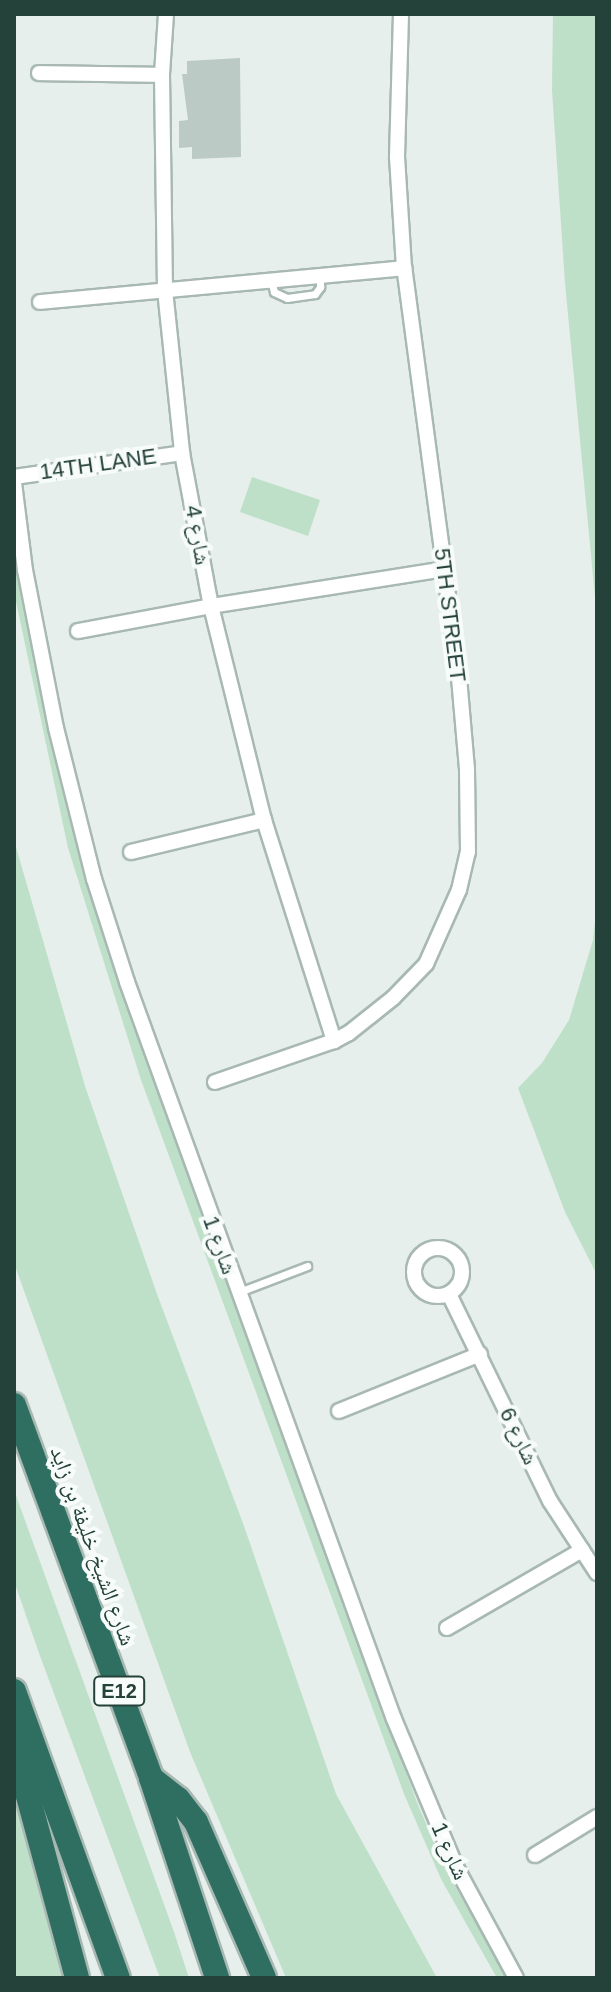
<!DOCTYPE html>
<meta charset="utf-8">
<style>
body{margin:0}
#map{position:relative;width:611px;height:1992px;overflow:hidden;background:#e6efeb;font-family:Arial,"Noto Naskh Arabic",sans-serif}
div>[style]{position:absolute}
.green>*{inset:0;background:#bfe0c8}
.building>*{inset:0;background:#bbcac4}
.roads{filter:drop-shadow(2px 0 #a8b8b2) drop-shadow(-2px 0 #a8b8b2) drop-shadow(0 2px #a8b8b2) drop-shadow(0 -2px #a8b8b2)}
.lane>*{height:7px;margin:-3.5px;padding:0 3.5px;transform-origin:3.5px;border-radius:3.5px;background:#fff}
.street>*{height:14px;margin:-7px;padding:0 7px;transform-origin:7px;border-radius:7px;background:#fff}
.street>.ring{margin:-7px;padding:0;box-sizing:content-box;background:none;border:14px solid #fff;border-radius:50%}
.highway>*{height:24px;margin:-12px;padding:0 12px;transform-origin:12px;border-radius:12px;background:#2f6f62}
span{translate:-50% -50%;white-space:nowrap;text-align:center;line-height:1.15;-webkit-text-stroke:8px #f7fbf9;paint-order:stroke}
.shield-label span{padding:2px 6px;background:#f7fbf9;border:2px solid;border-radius:6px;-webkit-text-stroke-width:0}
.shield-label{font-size:20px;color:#24423a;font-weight:700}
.street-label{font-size:22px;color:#24423a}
.frame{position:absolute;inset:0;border:16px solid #24423a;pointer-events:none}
</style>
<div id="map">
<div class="green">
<i style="clip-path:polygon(553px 14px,597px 14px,597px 618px,565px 283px,552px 90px)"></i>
<i style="clip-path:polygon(252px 477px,320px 500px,308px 536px,240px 512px)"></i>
<i style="clip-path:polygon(14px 540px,47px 718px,87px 882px,131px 1019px,418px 1805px,448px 1874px,507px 1978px,497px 1978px,468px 1927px,441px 1879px,404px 1794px,141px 1080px,68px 848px,14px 592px)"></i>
<i style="clip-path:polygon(14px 840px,85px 1086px,157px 1294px,244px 1526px,336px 1794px,437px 1978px,286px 1978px,190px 1752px,14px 1263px)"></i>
<i style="clip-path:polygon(597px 901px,597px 1275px,565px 1212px,518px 1088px,542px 1063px,569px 1020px,593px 940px)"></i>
<i style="clip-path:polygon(14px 1490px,174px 1932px,189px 1978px,160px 1978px,40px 1656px,14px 1581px)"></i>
<i style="clip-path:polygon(14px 1771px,75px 1978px,14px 1978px)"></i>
</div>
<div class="building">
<i style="clip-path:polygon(240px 58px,241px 157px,192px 159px,192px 147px,179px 148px,179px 121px,188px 120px,182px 74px,187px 74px,187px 61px)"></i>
</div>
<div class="roads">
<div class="lane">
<i style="left:271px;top:280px;width:12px;rotate:76deg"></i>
<i style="left:274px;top:292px;width:14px;rotate:25deg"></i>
<i style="left:287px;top:298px;width:28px;rotate:-8deg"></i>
<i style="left:315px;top:294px;width:9px;rotate:-54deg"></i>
<i style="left:320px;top:287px;width:11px;rotate:-90deg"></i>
<i style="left:239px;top:1292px;width:73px;rotate:-20.9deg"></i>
</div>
<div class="street">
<i style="left:166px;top:14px;width:61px;rotate:93.8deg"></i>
<i style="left:162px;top:75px;width:215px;rotate:89.2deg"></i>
<i style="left:165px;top:290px;width:164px;rotate:84deg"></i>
<i style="left:182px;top:453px;width:156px;rotate:79.3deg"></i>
<i style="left:211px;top:606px;width:220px;rotate:76.1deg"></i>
<i style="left:264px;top:820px;width:232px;rotate:72.4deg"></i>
<i style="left:39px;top:73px;width:123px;rotate:0.9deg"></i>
<i style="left:40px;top:302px;width:366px;rotate:-5.3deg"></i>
<i style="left:14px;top:477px;width:170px;rotate:-8.1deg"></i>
<i style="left:14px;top:483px;width:88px;rotate:82.8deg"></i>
<i style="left:25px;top:570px;width:161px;rotate:78.9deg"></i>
<i style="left:56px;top:728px;width:156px;rotate:75.9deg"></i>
<i style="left:94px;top:879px;width:108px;rotate:72.2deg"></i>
<i style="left:127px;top:982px;width:784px;rotate:70.09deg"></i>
<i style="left:394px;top:1719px;width:160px;rotate:67.3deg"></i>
<i style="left:456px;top:1867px;width:126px;rotate:61.6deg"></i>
<i style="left:78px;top:631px;width:135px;rotate:-10.6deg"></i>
<i style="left:211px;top:606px;width:237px;rotate:-9deg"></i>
<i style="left:131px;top:852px;width:137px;rotate:-13.5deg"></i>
<i style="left:215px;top:1082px;width:126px;rotate:-19deg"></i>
<i style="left:334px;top:1041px;width:17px;rotate:-28deg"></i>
<i style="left:349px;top:1033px;width:56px;rotate:-38.5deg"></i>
<i style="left:393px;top:998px;width:47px;rotate:-45.9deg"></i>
<i style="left:426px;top:964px;width:81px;rotate:-66deg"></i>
<i style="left:459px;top:890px;width:39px;rotate:-77deg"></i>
<i style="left:468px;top:852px;width:83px;rotate:-90.7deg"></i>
<i style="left:467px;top:769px;width:91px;rotate:-95deg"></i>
<i style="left:459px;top:678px;width:414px;rotate:-97.6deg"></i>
<i style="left:404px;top:268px;width:111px;rotate:-93.6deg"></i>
<i style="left:397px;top:157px;width:143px;rotate:-88.4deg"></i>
<i class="ring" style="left:414px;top:1248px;width:34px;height:34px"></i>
<i style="left:449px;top:1294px;width:230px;rotate:64deg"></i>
<i style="left:550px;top:1501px;width:86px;rotate:56.9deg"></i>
<i style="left:339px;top:1411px;width:152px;rotate:-22deg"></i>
<i style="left:447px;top:1628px;width:156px;rotate:-30deg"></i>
<i style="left:535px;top:1855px;width:73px;rotate:-31.5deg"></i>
</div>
<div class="highway">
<i style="left:14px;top:1405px;width:397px;rotate:69.8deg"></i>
<i style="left:151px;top:1778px;width:211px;rotate:71.7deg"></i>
<i style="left:14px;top:1691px;width:305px;rotate:70.1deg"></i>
<i style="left:20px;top:1728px;width:68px;rotate:83.3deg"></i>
<i style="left:28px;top:1796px;width:188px;rotate:74.9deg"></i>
<i style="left:151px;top:1778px;width:34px;rotate:38deg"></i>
<i style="left:178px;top:1799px;width:29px;rotate:52deg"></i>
<i style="left:196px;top:1822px;width:170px;rotate:66.4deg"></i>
</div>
</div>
<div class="shield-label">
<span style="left:119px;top:1691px">E12</span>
</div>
<div class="street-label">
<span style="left:98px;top:464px;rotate:-8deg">14TH LANE</span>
<span style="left:198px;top:535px;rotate:80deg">شارع 4</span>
<span style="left:450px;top:615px;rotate:83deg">5TH STREET</span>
<span style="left:220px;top:1245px;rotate:70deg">شارع 1</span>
<span style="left:519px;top:1436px;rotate:64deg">شارع 6</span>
<span style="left:93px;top:1546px;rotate:70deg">شارع الشيخ خليفة بن زايد</span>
<span style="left:450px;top:1851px;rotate:66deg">شارع 1</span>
</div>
<div class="frame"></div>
</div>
